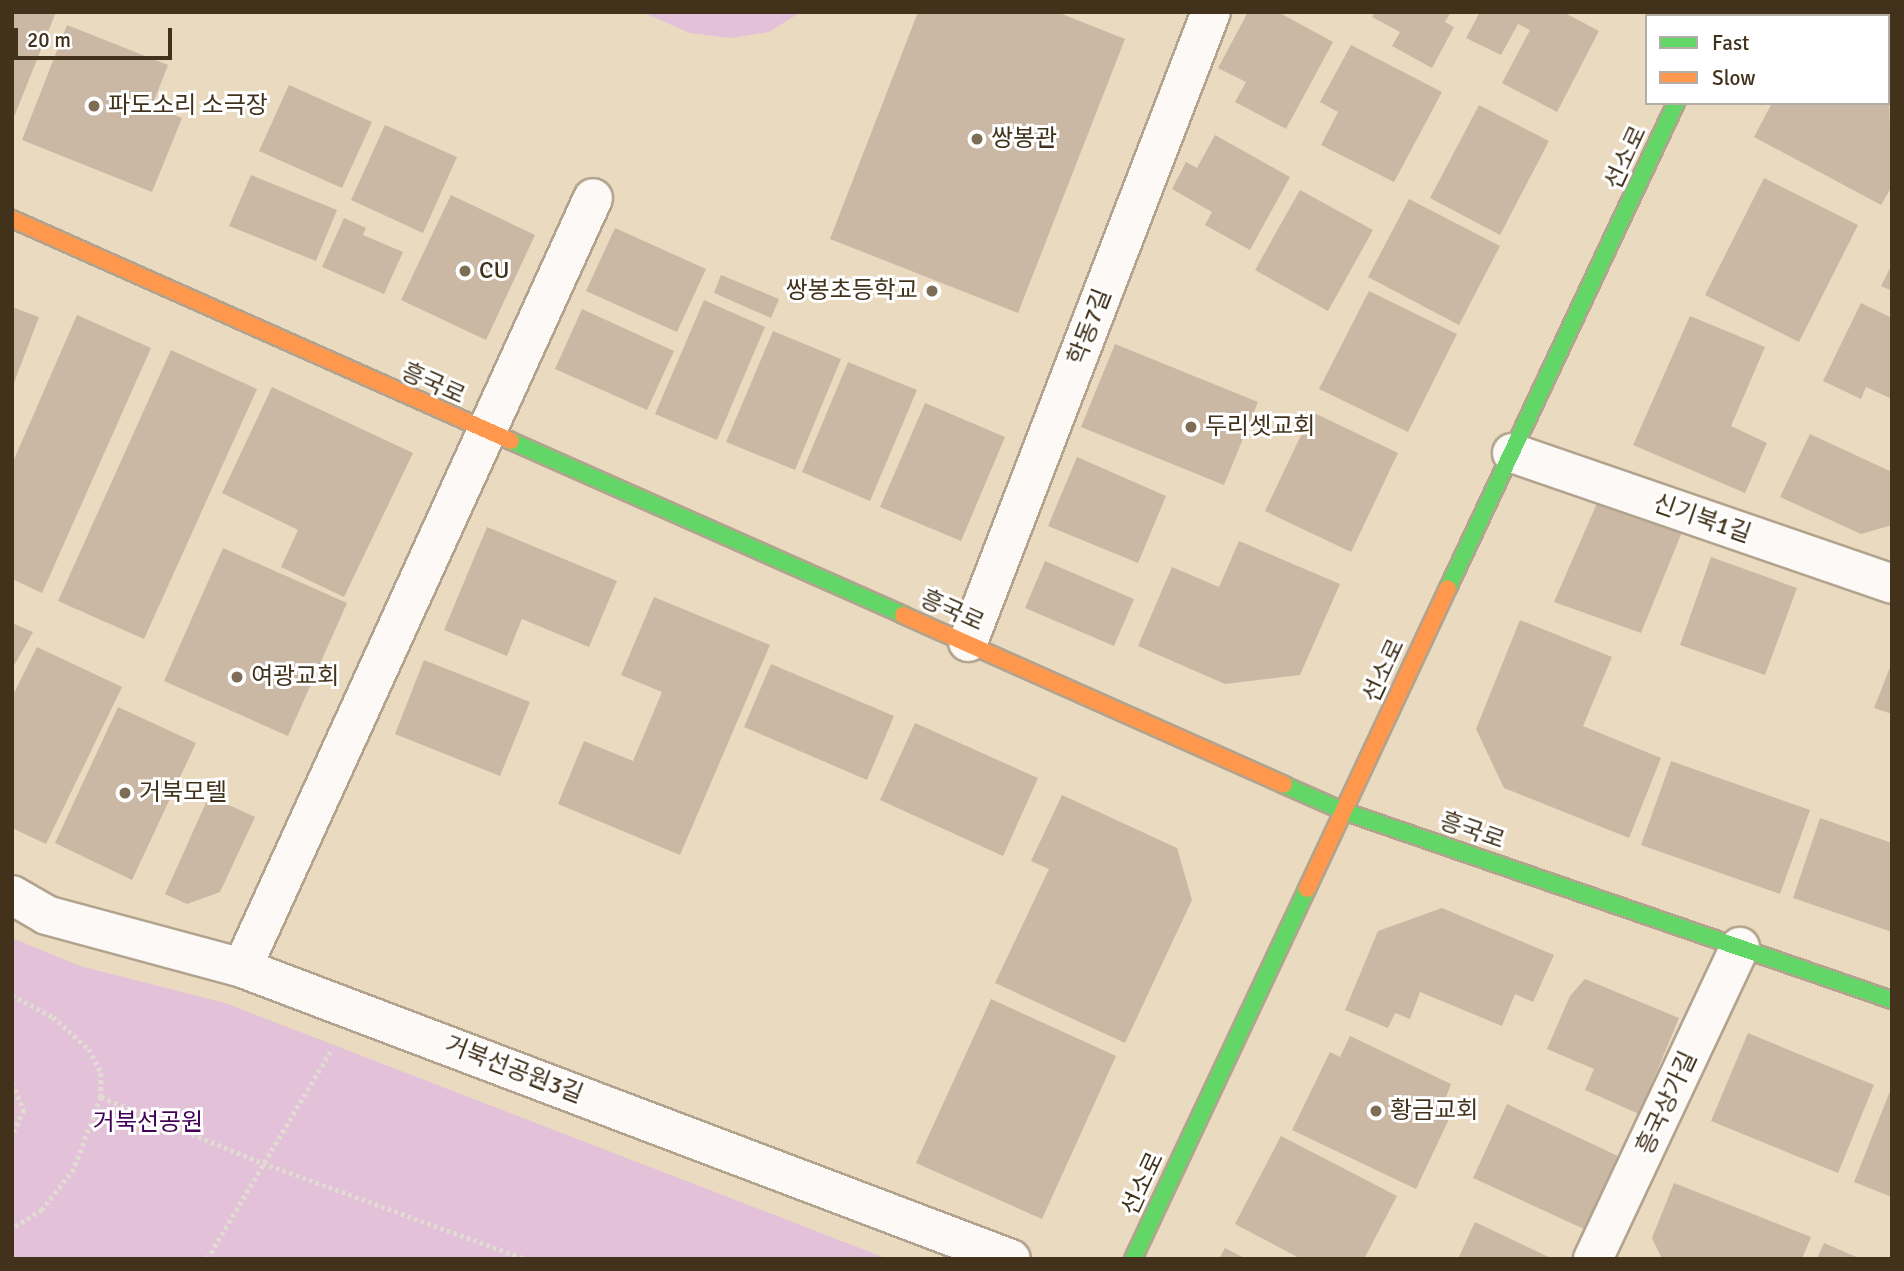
<!DOCTYPE html>
<meta charset="utf-8">
<style>
body{margin:0}
#map{position:relative;width:1904px;height:1271px;overflow:hidden;background:#eadac0;font-family:Signika,"Noto Sans KR",sans-serif}
div>[style]{position:absolute}
.green>*{inset:0;background:#e2c1d9}
.building>*{inset:0;background:#cab8a5}
.path>*{height:4.5px;margin-top:-2.25px;transform-origin:0;background:repeating-linear-gradient(90deg,#e1dbd2 0 3.5px,transparent 0 7px)}
.roads{filter:drop-shadow(2px 0 #b1a38d) drop-shadow(-2px 0 #b1a38d) drop-shadow(0 2px #b1a38d) drop-shadow(0 -2px #b1a38d)}
.street>*{height:38px;margin:-19px;padding:0 19px;transform-origin:19px;border-radius:19px;background:#fcf9f6}
.fast>*{height:16px;margin:-8px;padding:0 8px;transform-origin:8px;border-radius:8px;background:#63d668}
.slow>*{height:16px;margin:-8px;padding:0 8px;transform-origin:8px;border-radius:8px;background:#ff974d}
.dots>*{width:19px;height:19px;translate:-50% -50%;box-sizing:border-box;border:4px solid #fff;border-radius:50%}
span{translate:-50% -50%;white-space:nowrap;text-align:center;line-height:1.15;-webkit-text-stroke:6px #fff;paint-order:stroke}
.poi-label{font-size:24px;color:#42321b}
.left{translate:0 -50%;text-align:left}
.right{translate:-100% -50%;text-align:right}
.street-label{font-size:24px;color:#42321b}
.park-label{font-size:24px;color:#420154}
.frame{position:absolute;inset:0;border:14px solid #42321b;pointer-events:none}
.legend{position:absolute;left:1645px;top:14px;width:245px;height:91px;box-sizing:border-box;background:#fff;border:2px solid #b3ada4;margin:0;padding:9px 12px;list-style:none;font-size:21px;color:#42321b}
.legend li{display:flex;align-items:center;gap:14px;height:35px}
.legend b{width:35px;border:2px solid #b3ada4}
.scale{position:absolute;left:14px;top:28px;width:158px;height:32px;box-sizing:border-box;border:4px solid #42321b;border-top:0;padding-left:9px;font-size:21px;line-height:24px;white-space:nowrap;color:#42321b;-webkit-text-stroke:5px #fff;paint-order:stroke}
</style>
<div id="map">
<div class="green">
<i style="clip-path:polygon(642px 12px,801px 12px,769px 32px,730px 38px,690px 33px)"></i>
<i style="clip-path:polygon(12px 938px,80px 966px,225px 1003px,888px 1259px,12px 1259px)"></i>
</div>
<div class="building">
<i style="clip-path:polygon(12px 12px,56px 12px,12px 122px)"></i>
<i style="clip-path:polygon(918px 12px,1057px 12px,1125px 39px,1018px 313px,830px 239px)"></i>
<i style="clip-path:polygon(1248px 12px,1278px 12px,1333px 42px,1286px 129px,1235px 102px,1246px 82px,1218px 68px)"></i>
<i style="clip-path:polygon(1375px 12px,1451px 12px,1445px 22px,1454px 27px,1432px 68px,1392px 46px,1400px 32px,1372px 17px)"></i>
<i style="clip-path:polygon(1480px 12px,1563px 12px,1599px 31px,1557px 112px,1502px 83px,1530px 30px,1518px 24px,1501px 55px,1466px 38px)"></i>
<i style="clip-path:polygon(67px 25px,168px 65px,152px 106px,182px 118px,152px 192px,22px 140px)"></i>
<i style="clip-path:polygon(1351px 45px,1442px 92px,1394px 182px,1321px 145px,1338px 112px,1320px 102px)"></i>
<i style="clip-path:polygon(1888px 68px,1892px 186px,1881px 205px,1754px 137px,1772px 103px,1888px 103px)"></i>
<i style="clip-path:polygon(289px 85px,372px 122px,342px 188px,259px 151px)"></i>
<i style="clip-path:polygon(1479px 105px,1549px 141px,1500px 235px,1430px 198px)"></i>
<i style="clip-path:polygon(385px 125px,457px 157px,423px 233px,351px 200px)"></i>
<i style="clip-path:polygon(1215px 135px,1290px 177px,1250px 250px,1205px 225px,1212px 212px,1172px 189px,1186px 162px,1197px 168px)"></i>
<i style="clip-path:polygon(251px 175px,337px 210px,316px 261px,229px 226px)"></i>
<i style="clip-path:polygon(1764px 178px,1858px 225px,1799px 342px,1705px 295px)"></i>
<i style="clip-path:polygon(1300px 190px,1373px 230px,1328px 311px,1255px 270px)"></i>
<i style="clip-path:polygon(451px 195px,535px 235px,486px 340px,401px 300px)"></i>
<i style="clip-path:polygon(1409px 199px,1500px 246px,1459px 325px,1368px 277px)"></i>
<i style="clip-path:polygon(344px 218px,366px 228px,363px 235px,403px 252px,384px 294px,322px 267px)"></i>
<i style="clip-path:polygon(615px 228px,706px 269px,677px 332px,586px 291px)"></i>
<i style="clip-path:polygon(1892px 264px,1892px 291px,1881px 286px)"></i>
<i style="clip-path:polygon(721px 275px,779px 299px,771px 318px,714px 293px)"></i>
<i style="clip-path:polygon(1369px 291px,1457px 334px,1408px 432px,1319px 389px)"></i>
<i style="clip-path:polygon(704px 300px,765px 327px,717px 440px,655px 414px)"></i>
<i style="clip-path:polygon(1861px 303px,1892px 318px,1892px 399px,1866px 387px,1861px 399px,1823px 381px)"></i>
<i style="clip-path:polygon(12px 307px,39px 317px,12px 388px)"></i>
<i style="clip-path:polygon(582px 309px,674px 351px,647px 410px,555px 369px)"></i>
<i style="clip-path:polygon(77px 315px,151px 348px,42px 593px,12px 579px,12px 464px)"></i>
<i style="clip-path:polygon(1690px 316px,1765px 347px,1731px 426px,1767px 443px,1745px 493px,1633px 445px)"></i>
<i style="clip-path:polygon(773px 331px,841px 359px,795px 470px,726px 442px)"></i>
<i style="clip-path:polygon(1115px 344px,1258px 402px,1224px 485px,1081px 427px)"></i>
<i style="clip-path:polygon(171px 350px,257px 389px,144px 639px,58px 601px)"></i>
<i style="clip-path:polygon(848px 362px,917px 390px,870px 501px,802px 472px)"></i>
<i style="clip-path:polygon(272px 387px,413px 453px,344px 597px,281px 567px,298px 530px,222px 493px)"></i>
<i style="clip-path:polygon(925px 403px,1005px 437px,961px 541px,880px 507px)"></i>
<i style="clip-path:polygon(1312px 412px,1398px 453px,1351px 552px,1265px 511px)"></i>
<i style="clip-path:polygon(1810px 434px,1892px 472px,1892px 525px,1861px 534px,1780px 497px)"></i>
<i style="clip-path:polygon(1077px 457px,1166px 496px,1138px 563px,1048px 526px)"></i>
<i style="clip-path:polygon(1601px 494px,1684px 527px,1641px 633px,1554px 602px)"></i>
<i style="clip-path:polygon(487px 527px,617px 581px,589px 647px,522px 619px,507px 656px,444px 630px)"></i>
<i style="clip-path:polygon(1239px 541px,1340px 584px,1300px 675px,1225px 684px,1138px 646px,1172px 567px,1219px 587px)"></i>
<i style="clip-path:polygon(223px 548px,347px 603px,288px 736px,164px 681px)"></i>
<i style="clip-path:polygon(1711px 557px,1797px 588px,1765px 675px,1680px 645px)"></i>
<i style="clip-path:polygon(1045px 561px,1134px 599px,1114px 646px,1025px 608px)"></i>
<i style="clip-path:polygon(654px 597px,770px 645px,680px 855px,558px 804px,584px 741px,633px 761px,662px 692px,621px 675px)"></i>
<i style="clip-path:polygon(1520px 620px,1612px 657px,1583px 726px,1661px 758px,1629px 838px,1504px 788px,1476px 729px)"></i>
<i style="clip-path:polygon(12px 623px,33px 632px,12px 669px)"></i>
<i style="clip-path:polygon(37px 647px,122px 687px,46px 844px,12px 828px,12px 697px)"></i>
<i style="clip-path:polygon(424px 660px,530px 702px,500px 776px,395px 734px)"></i>
<i style="clip-path:polygon(1892px 662px,1892px 714px,1874px 708px)"></i>
<i style="clip-path:polygon(771px 664px,894px 716px,867px 780px,744px 727px)"></i>
<i style="clip-path:polygon(118px 707px,196px 743px,132px 880px,55px 843px)"></i>
<i style="clip-path:polygon(915px 723px,1038px 778px,1003px 856px,880px 800px)"></i>
<i style="clip-path:polygon(1671px 761px,1810px 810px,1780px 894px,1641px 845px)"></i>
<i style="clip-path:polygon(1062px 795px,1177px 848px,1192px 900px,1125px 1043px,995px 983px,1049px 869px,1031px 861px)"></i>
<i style="clip-path:polygon(209px 796px,255px 817px,220px 892px,187px 904px,165px 894px)"></i>
<i style="clip-path:polygon(1820px 818px,1892px 843px,1892px 932px,1793px 898px)"></i>
<i style="clip-path:polygon(1442px 908px,1554px 955px,1533px 1002px,1515px 994px,1502px 1026px,1420px 992px,1410px 1019px,1395px 1013px,1388px 1028px,1345px 1010px,1378px 931px)"></i>
<i style="clip-path:polygon(1585px 979px,1679px 1018px,1639px 1114px,1585px 1090px,1594px 1069px,1547px 1049px,1570px 996px)"></i>
<i style="clip-path:polygon(991px 999px,1116px 1056px,1042px 1219px,916px 1163px)"></i>
<i style="clip-path:polygon(1748px 1033px,1874px 1085px,1838px 1173px,1711px 1121px)"></i>
<i style="clip-path:polygon(1350px 1036px,1451px 1084px,1446px 1097px,1457px 1102px,1416px 1189px,1292px 1130px,1330px 1052px,1340px 1057px)"></i>
<i style="clip-path:polygon(1892px 1086px,1892px 1197px,1854px 1182px)"></i>
<i style="clip-path:polygon(1507px 1104px,1618px 1156px,1584px 1229px,1473px 1178px)"></i>
<i style="clip-path:polygon(1281px 1136px,1397px 1196px,1364px 1259px,1301px 1259px,1235px 1224px)"></i>
<i style="clip-path:polygon(1674px 1183px,1811px 1237px,1802px 1259px,1662px 1259px,1652px 1238px)"></i>
<i style="clip-path:polygon(1475px 1222px,1553px 1259px,1458px 1259px)"></i>
<i style="clip-path:polygon(1824px 1243px,1861px 1259px,1817px 1259px)"></i>
<i style="clip-path:polygon(1225px 1248px,1246px 1259px,1219px 1259px)"></i>
</div>
<div class="path">
<i style="left:12px;top:995px;width:47px;rotate:28.2deg"></i>
<i style="left:53px;top:1017px;width:48px;rotate:41.6deg"></i>
<i style="left:89px;top:1049px;width:27px;rotate:63deg"></i>
<i style="left:101px;top:1073px;width:24px;rotate:90deg"></i>
<i style="left:101px;top:1097px;width:77px;rotate:110.6deg"></i>
<i style="left:74px;top:1169px;width:52px;rotate:128deg"></i>
<i style="left:42px;top:1210px;width:36px;rotate:148deg"></i>
<i style="left:12px;top:1083px;width:30px;rotate:66deg"></i>
<i style="left:24px;top:1110px;width:30px;rotate:114deg"></i>
<i style="left:101px;top:1097px;width:175px;rotate:22.2deg"></i>
<i style="left:263px;top:1163px;width:279px;rotate:20.1deg"></i>
<i style="left:207px;top:1259px;width:241px;rotate:-59.3deg"></i>
</div>
<div class="roads">
<div class="street">
<i style="left:1512px;top:453px;width:402px;rotate:19deg"></i>
<i style="left:968px;top:642px;width:675px;rotate:-68.91deg"></i>
<i style="left:12px;top:895px;width:39px;rotate:30deg"></i>
<i style="left:46px;top:915px;width:203px;rotate:15.1deg"></i>
<i style="left:242px;top:968px;width:822px;rotate:20.73deg"></i>
<i style="left:242px;top:968px;width:846px;rotate:-65.49deg"></i>
<i style="left:1593px;top:1259px;width:345px;rotate:-64.8deg"></i>
</div>
<div class="fast">
<i style="left:1718px;top:16px;width:4px;rotate:-76deg"></i>
<i style="left:511px;top:441px;width:429px;rotate:23.9deg"></i>
<i style="left:1448px;top:588px;width:536px;rotate:-64.82deg"></i>
<i style="left:1284px;top:785px;width:64px;rotate:23.8deg"></i>
<i style="left:1343px;top:811px;width:581px;rotate:19deg"></i>
<i style="left:1133px;top:1259px;width:409px;rotate:-64.8deg"></i>
</div>
<div class="slow">
<i style="left:12px;top:219px;width:546px;rotate:23.98deg"></i>
<i style="left:903px;top:615px;width:417px;rotate:24deg"></i>
<i style="left:1307px;top:889px;width:332px;rotate:-64.9deg"></i>
</div>
</div>
<div class="dots">
<i style="left:94px;top:106px;background:#7d6d55"></i>
<i style="left:977px;top:139px;background:#7d6d55"></i>
<i style="left:465px;top:271px;background:#7d6d55"></i>
<i style="left:932px;top:291px;background:#7d6d55"></i>
<i style="left:1191px;top:427px;background:#7d6d55"></i>
<i style="left:237px;top:677px;background:#7d6d55"></i>
<i style="left:125px;top:793px;background:#7d6d55"></i>
<i style="left:1376px;top:1111px;background:#7d6d55"></i>
</div>
<div class="poi-label">
<span class="left" style="left:108px;top:106px">파도소리 소극장</span>
<span class="left" style="left:991px;top:139px">쌍봉관</span>
<span class="left" style="left:479px;top:271px">CU</span>
<span class="right" style="left:918px;top:291px">쌍봉초등학교</span>
<span class="left" style="left:1205px;top:427px">두리셋교회</span>
<span class="left" style="left:251px;top:677px">여광교회</span>
<span class="left" style="left:139px;top:793px">거북모텔</span>
<span class="left" style="left:1390px;top:1111px">황금교회</span>
</div>
<div class="street-label">
<span style="left:1626px;top:158px;rotate:-65deg">선소로</span>
<span style="left:1090px;top:327px;rotate:-69deg">학동7길</span>
<span style="left:433px;top:384px;rotate:24deg">흥국로</span>
<span style="left:1702px;top:519px;rotate:19deg">신기북1길</span>
<span style="left:952px;top:611px;rotate:24deg">흥국로</span>
<span style="left:1384px;top:671px;rotate:-65deg">선소로</span>
<span style="left:1472px;top:831px;rotate:19deg">흥국로</span>
<span style="left:514px;top:1070px;rotate:21deg">거북선공원3길</span>
<span style="left:1667px;top:1103px;rotate:-65deg">흥국상가길</span>
<span style="left:1143px;top:1184px;rotate:-65deg">선소로</span>
</div>
<div class="park-label">
<span style="left:148px;top:1123px">거북선공원</span>
</div>
<div class="frame"></div>
<ul class="legend">
<li><b style="height:9px;background:#63d668"></b>Fast</li>
<li><b style="height:9px;background:#ff974d"></b>Slow</li>
</ul>
<div class="scale">20 m</div>
</div>
